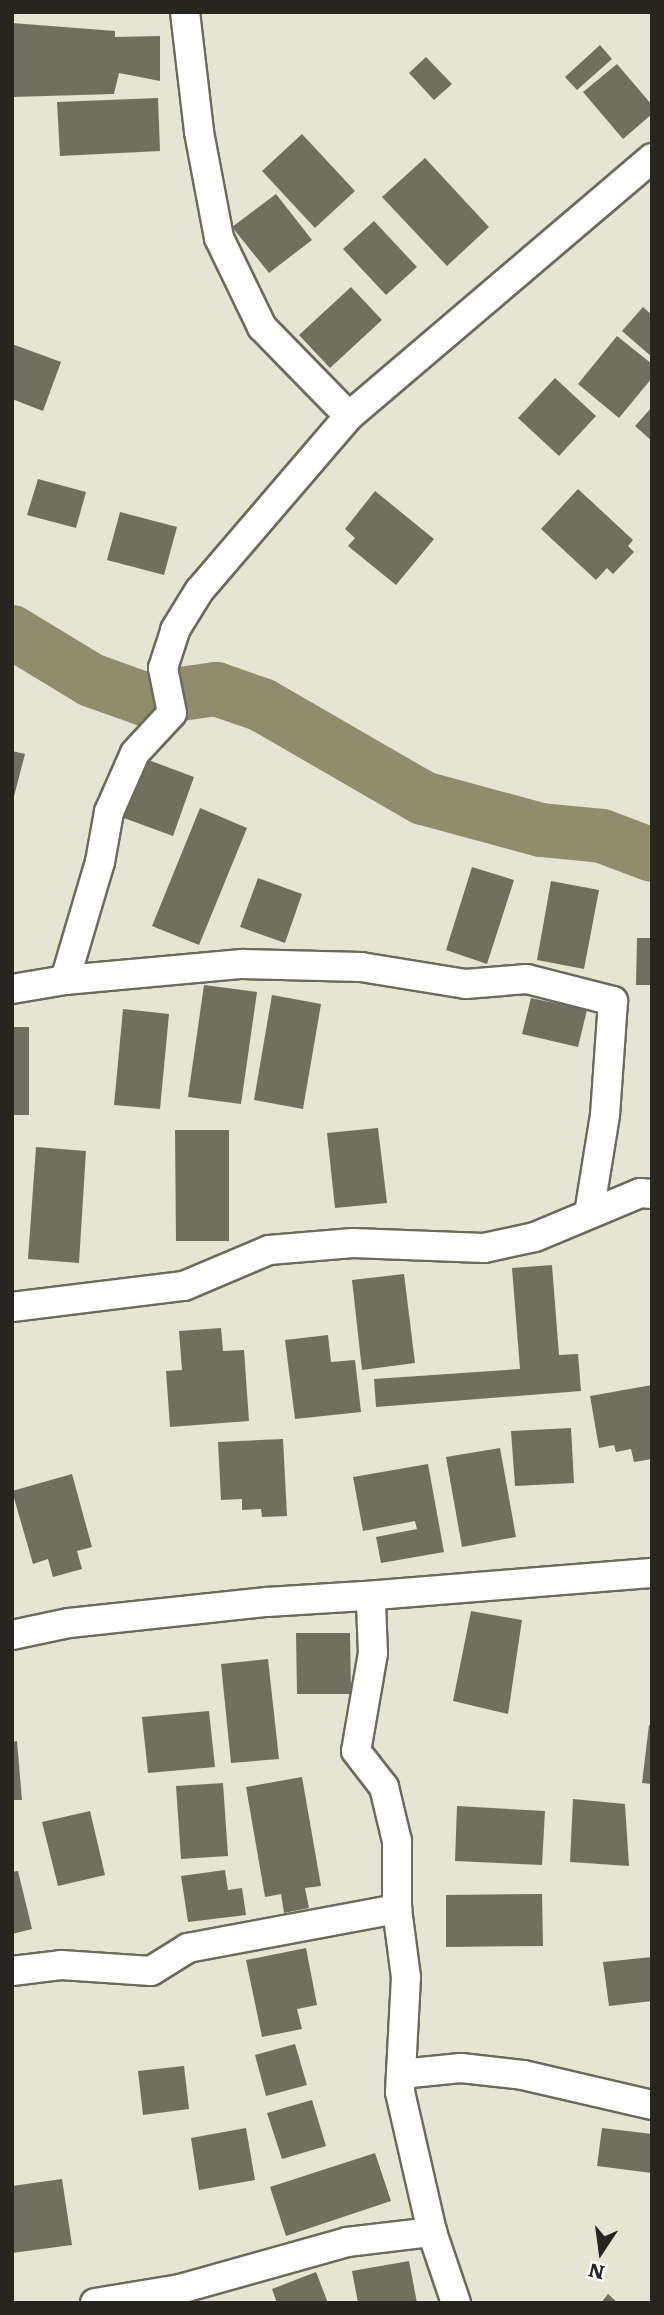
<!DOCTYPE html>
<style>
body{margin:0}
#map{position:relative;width:664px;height:2315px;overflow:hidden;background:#e6e5d3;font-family:Literata,serif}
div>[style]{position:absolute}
.river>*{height:54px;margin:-27px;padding:0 27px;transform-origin:27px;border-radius:27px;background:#8f8d6c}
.building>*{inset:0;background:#717060}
.roads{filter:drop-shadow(2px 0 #6b6b5b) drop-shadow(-2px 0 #6b6b5b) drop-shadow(0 2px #6b6b5b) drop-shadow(0 -2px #6b6b5b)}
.minor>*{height:28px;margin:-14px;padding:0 14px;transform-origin:14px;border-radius:14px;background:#fff}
span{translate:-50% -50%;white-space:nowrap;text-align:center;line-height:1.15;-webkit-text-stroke:5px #fff;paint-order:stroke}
.frame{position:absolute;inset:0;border:14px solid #26251f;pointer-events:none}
.north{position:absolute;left:566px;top:2217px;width:70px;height:70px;-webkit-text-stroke:5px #fff;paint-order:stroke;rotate:193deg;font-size:19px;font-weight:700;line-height:28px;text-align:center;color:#26251f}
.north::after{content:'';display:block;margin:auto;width:24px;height:32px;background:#26251f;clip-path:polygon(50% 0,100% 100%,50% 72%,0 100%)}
</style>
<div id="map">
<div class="river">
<i style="left:12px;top:632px;width:92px;rotate:31.3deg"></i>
<i style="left:91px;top:680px;width:56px;rotate:19.7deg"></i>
<i style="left:144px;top:699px;width:73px;rotate:-7.9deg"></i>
<i style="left:216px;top:689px;width:49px;rotate:19.2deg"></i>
<i style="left:262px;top:705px;width:186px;rotate:30deg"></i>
<i style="left:423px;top:798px;width:122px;rotate:15.2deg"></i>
<i style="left:541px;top:830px;width:61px;rotate:5.6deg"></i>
<i style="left:602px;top:836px;width:53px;rotate:20.8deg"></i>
</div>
<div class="building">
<i style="clip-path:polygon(12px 23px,115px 31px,115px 37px,160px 36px,160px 81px,119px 73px,114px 94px,12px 97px)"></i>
<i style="clip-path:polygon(600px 45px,612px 59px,577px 90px,565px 77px)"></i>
<i style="clip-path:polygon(426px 57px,452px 84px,434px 100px,409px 73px)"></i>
<i style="clip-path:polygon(617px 64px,652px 105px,652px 114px,623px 139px,583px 92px)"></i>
<i style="clip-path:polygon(158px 98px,160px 151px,60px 156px,57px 102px)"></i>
<i style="clip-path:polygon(302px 134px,355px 191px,315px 228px,262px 171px)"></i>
<i style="clip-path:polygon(425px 158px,489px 227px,447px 266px,382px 197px)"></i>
<i style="clip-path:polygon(276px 194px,312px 240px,269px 273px,232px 227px)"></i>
<i style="clip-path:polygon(374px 221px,417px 267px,386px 295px,343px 249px)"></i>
<i style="clip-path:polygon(351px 287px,382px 320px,330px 368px,299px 335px)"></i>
<i style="clip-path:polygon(643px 307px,652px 315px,652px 357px,622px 331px)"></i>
<i style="clip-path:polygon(617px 336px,652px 364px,652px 378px,619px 418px,578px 384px)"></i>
<i style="clip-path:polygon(12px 344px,61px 362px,43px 411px,12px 399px)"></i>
<i style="clip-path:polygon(555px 378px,596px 416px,559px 456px,518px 418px)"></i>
<i style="clip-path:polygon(652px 407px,652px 441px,635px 426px)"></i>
<i style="clip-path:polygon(38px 479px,86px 492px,76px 528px,27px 515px)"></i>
<i style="clip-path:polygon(578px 489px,633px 540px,628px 546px,634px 552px,613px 574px,607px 568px,596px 580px,541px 529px)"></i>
<i style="clip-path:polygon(375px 491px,434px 539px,396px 585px,348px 546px,355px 538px,345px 529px)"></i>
<i style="clip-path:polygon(120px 512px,177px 527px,164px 575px,107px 560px)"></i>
<i style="clip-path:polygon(12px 751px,25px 754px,13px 800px,12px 800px)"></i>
<i style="clip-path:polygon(143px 758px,194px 777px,173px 836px,121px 817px)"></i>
<i style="clip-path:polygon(200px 808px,247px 828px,199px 945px,152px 926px)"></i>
<i style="clip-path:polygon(472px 867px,514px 880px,487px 964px,446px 950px)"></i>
<i style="clip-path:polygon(258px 878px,302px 894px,285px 943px,240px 927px)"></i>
<i style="clip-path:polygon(551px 881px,599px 890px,584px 969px,537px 960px)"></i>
<i style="clip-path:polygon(637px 938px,652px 938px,652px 985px,636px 985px)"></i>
<i style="clip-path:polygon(204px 985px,257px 992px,241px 1104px,188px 1097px)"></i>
<i style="clip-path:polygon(272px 995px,321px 1004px,303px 1109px,254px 1100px)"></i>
<i style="clip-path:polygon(531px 998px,587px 1010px,578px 1047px,522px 1034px)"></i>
<i style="clip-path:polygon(123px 1009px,169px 1014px,160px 1109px,114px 1105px)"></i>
<i style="clip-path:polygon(12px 1027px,29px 1027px,29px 1115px,12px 1115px)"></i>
<i style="clip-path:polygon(378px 1128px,387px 1203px,335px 1208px,327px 1133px)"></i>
<i style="clip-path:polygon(175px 1130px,229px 1130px,229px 1241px,176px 1241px)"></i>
<i style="clip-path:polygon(36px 1147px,86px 1151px,79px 1263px,28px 1259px)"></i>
<i style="clip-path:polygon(552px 1265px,559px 1355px,578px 1354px,581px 1391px,376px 1407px,374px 1379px,520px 1369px,512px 1268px)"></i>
<i style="clip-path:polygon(404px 1274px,415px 1363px,362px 1370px,352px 1280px)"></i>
<i style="clip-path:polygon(221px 1328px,223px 1351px,244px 1350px,249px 1421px,170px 1427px,166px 1371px,182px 1370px,179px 1331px)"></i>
<i style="clip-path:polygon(328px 1335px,331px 1362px,355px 1360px,361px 1412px,295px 1419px,285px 1340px)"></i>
<i style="clip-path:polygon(652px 1385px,652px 1459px,634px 1462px,631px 1449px,616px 1452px,614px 1445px,599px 1448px,590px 1396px)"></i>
<i style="clip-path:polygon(571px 1428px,574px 1483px,515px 1486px,511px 1431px)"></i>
<i style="clip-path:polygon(283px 1439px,287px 1516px,262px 1517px,261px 1509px,242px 1510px,242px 1499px,221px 1500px,218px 1442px)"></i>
<i style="clip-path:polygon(500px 1448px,516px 1537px,462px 1547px,446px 1457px)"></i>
<i style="clip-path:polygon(428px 1464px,444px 1552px,381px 1563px,376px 1537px,417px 1529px,415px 1521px,363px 1531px,353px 1477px)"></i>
<i style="clip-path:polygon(72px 1474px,92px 1547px,77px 1551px,82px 1569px,53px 1577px,48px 1559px,33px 1564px,12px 1491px)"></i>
<i style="clip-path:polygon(471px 1611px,522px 1620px,508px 1714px,453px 1701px)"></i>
<i style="clip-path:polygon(296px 1633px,350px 1633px,351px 1694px,297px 1694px)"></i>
<i style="clip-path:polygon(268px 1659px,279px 1759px,231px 1763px,221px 1664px)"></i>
<i style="clip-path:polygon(209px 1711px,215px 1767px,148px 1773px,142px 1717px)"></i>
<i style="clip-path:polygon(649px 1725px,652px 1725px,652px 1784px,642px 1783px)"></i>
<i style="clip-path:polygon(17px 1741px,22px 1800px,12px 1800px,12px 1742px)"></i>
<i style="clip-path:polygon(302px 1777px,321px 1886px,305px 1888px,309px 1908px,284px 1913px,281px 1894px,265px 1897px,246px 1787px)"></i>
<i style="clip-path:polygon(223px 1783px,228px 1856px,181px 1859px,176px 1786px)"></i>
<i style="clip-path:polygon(573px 1799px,625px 1804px,629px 1866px,570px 1862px)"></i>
<i style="clip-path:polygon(457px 1806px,545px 1811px,542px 1865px,455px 1861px)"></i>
<i style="clip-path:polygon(90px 1811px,105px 1875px,58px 1886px,42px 1822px)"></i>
<i style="clip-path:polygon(225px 1870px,228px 1890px,242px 1888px,246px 1915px,188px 1922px,181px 1876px)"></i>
<i style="clip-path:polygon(18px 1871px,32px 1929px,12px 1934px,12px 1872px)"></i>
<i style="clip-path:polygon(542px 1894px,543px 1946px,446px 1947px,446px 1895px)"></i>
<i style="clip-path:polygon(306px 1948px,317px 2005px,297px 2009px,302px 2029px,262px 2037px,246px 1960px)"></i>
<i style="clip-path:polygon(652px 1957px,652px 2001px,609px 2006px,603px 1962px)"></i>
<i style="clip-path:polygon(295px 2044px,307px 2085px,266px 2096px,255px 2055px)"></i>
<i style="clip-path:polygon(184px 2066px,189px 2109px,143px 2115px,138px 2071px)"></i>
<i style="clip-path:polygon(312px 2100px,326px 2146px,282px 2159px,267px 2113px)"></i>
<i style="clip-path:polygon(246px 2128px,255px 2180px,199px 2190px,191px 2138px)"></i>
<i style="clip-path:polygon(602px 2128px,652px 2134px,652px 2173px,597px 2166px)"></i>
<i style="clip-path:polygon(375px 2153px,391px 2201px,286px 2236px,270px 2187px)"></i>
<i style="clip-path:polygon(62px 2179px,72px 2245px,12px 2253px,12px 2186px)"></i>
<i style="clip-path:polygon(409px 2261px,417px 2303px,358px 2303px,352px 2271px)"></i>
<i style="clip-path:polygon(316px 2272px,328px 2303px,277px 2303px,272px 2289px)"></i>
<i style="clip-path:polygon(608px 2294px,618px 2303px,601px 2303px)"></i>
</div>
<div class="roads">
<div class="minor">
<i style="left:185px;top:12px;width:121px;rotate:83.3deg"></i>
<i style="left:199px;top:132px;width:108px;rotate:79.3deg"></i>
<i style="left:219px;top:238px;width:99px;rotate:64.2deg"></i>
<i style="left:262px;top:327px;width:124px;rotate:45.7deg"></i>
<i style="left:65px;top:980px;width:123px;rotate:-73.5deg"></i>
<i style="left:100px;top:862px;width:51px;rotate:-79.8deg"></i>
<i style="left:109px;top:812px;width:64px;rotate:-66.2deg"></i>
<i style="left:135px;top:753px;width:54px;rotate:-47.2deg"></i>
<i style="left:172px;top:713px;width:46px;rotate:-101.3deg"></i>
<i style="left:163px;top:668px;width:40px;rotate:-72deg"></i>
<i style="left:175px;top:630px;width:46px;rotate:-58.4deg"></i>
<i style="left:199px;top:591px;width:230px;rotate:-49.4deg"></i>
<i style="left:349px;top:416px;width:398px;rotate:-40.4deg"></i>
<i style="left:12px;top:989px;width:54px;rotate:-9.6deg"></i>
<i style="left:65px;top:980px;width:178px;rotate:-5.2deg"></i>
<i style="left:242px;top:964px;width:119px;rotate:1.4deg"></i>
<i style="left:361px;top:967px;width:106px;rotate:9.2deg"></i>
<i style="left:466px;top:984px;width:61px;rotate:-4.7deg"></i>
<i style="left:527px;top:979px;width:89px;rotate:14.3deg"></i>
<i style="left:613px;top:1001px;width:114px;rotate:94deg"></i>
<i style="left:605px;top:1115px;width:100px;rotate:99.2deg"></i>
<i style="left:12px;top:1307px;width:173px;rotate:-7deg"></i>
<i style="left:184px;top:1286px;width:92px;rotate:-23deg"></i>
<i style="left:269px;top:1250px;width:84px;rotate:-4.8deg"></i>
<i style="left:353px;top:1243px;width:131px;rotate:2.2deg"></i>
<i style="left:484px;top:1248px;width:52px;rotate:-12.2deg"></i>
<i style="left:535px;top:1237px;width:114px;rotate:-22.7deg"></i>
<i style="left:640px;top:1193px;width:12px;rotate:5deg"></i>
<i style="left:364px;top:1596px;width:289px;rotate:-4.6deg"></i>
<i style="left:12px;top:1635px;width:58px;rotate:-11.9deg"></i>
<i style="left:69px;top:1623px;width:199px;rotate:-6.1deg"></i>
<i style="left:267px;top:1602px;width:97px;rotate:-3.5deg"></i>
<i style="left:364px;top:1596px;width:11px;rotate:49deg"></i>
<i style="left:371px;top:1604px;width:49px;rotate:87.7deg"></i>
<i style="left:373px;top:1653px;width:99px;rotate:99.8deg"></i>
<i style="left:356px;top:1751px;width:46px;rotate:52.1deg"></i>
<i style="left:384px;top:1787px;width:56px;rotate:76.5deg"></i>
<i style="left:397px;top:1841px;width:68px;rotate:90deg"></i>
<i style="left:397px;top:1909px;width:69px;rotate:82.5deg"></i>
<i style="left:406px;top:1977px;width:115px;rotate:93deg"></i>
<i style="left:400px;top:2092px;width:144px;rotate:77.1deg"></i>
<i style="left:432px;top:2232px;width:75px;rotate:71.3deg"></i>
<i style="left:12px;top:1971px;width:49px;rotate:-7deg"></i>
<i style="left:61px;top:1965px;width:90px;rotate:3.8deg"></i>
<i style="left:151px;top:1971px;width:44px;rotate:-31.9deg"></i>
<i style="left:188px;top:1948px;width:213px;rotate:-10.6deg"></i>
<i style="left:401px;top:2074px;width:60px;rotate:-5.7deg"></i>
<i style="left:461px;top:2068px;width:62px;rotate:6.4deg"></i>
<i style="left:523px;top:2075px;width:132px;rotate:13.1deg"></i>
<i style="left:95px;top:2303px;width:86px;rotate:-9.4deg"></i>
<i style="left:180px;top:2289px;width:173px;rotate:-15.7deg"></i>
<i style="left:347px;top:2242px;width:86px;rotate:-6.7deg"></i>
</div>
</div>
<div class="frame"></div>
<div class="north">N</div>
</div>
